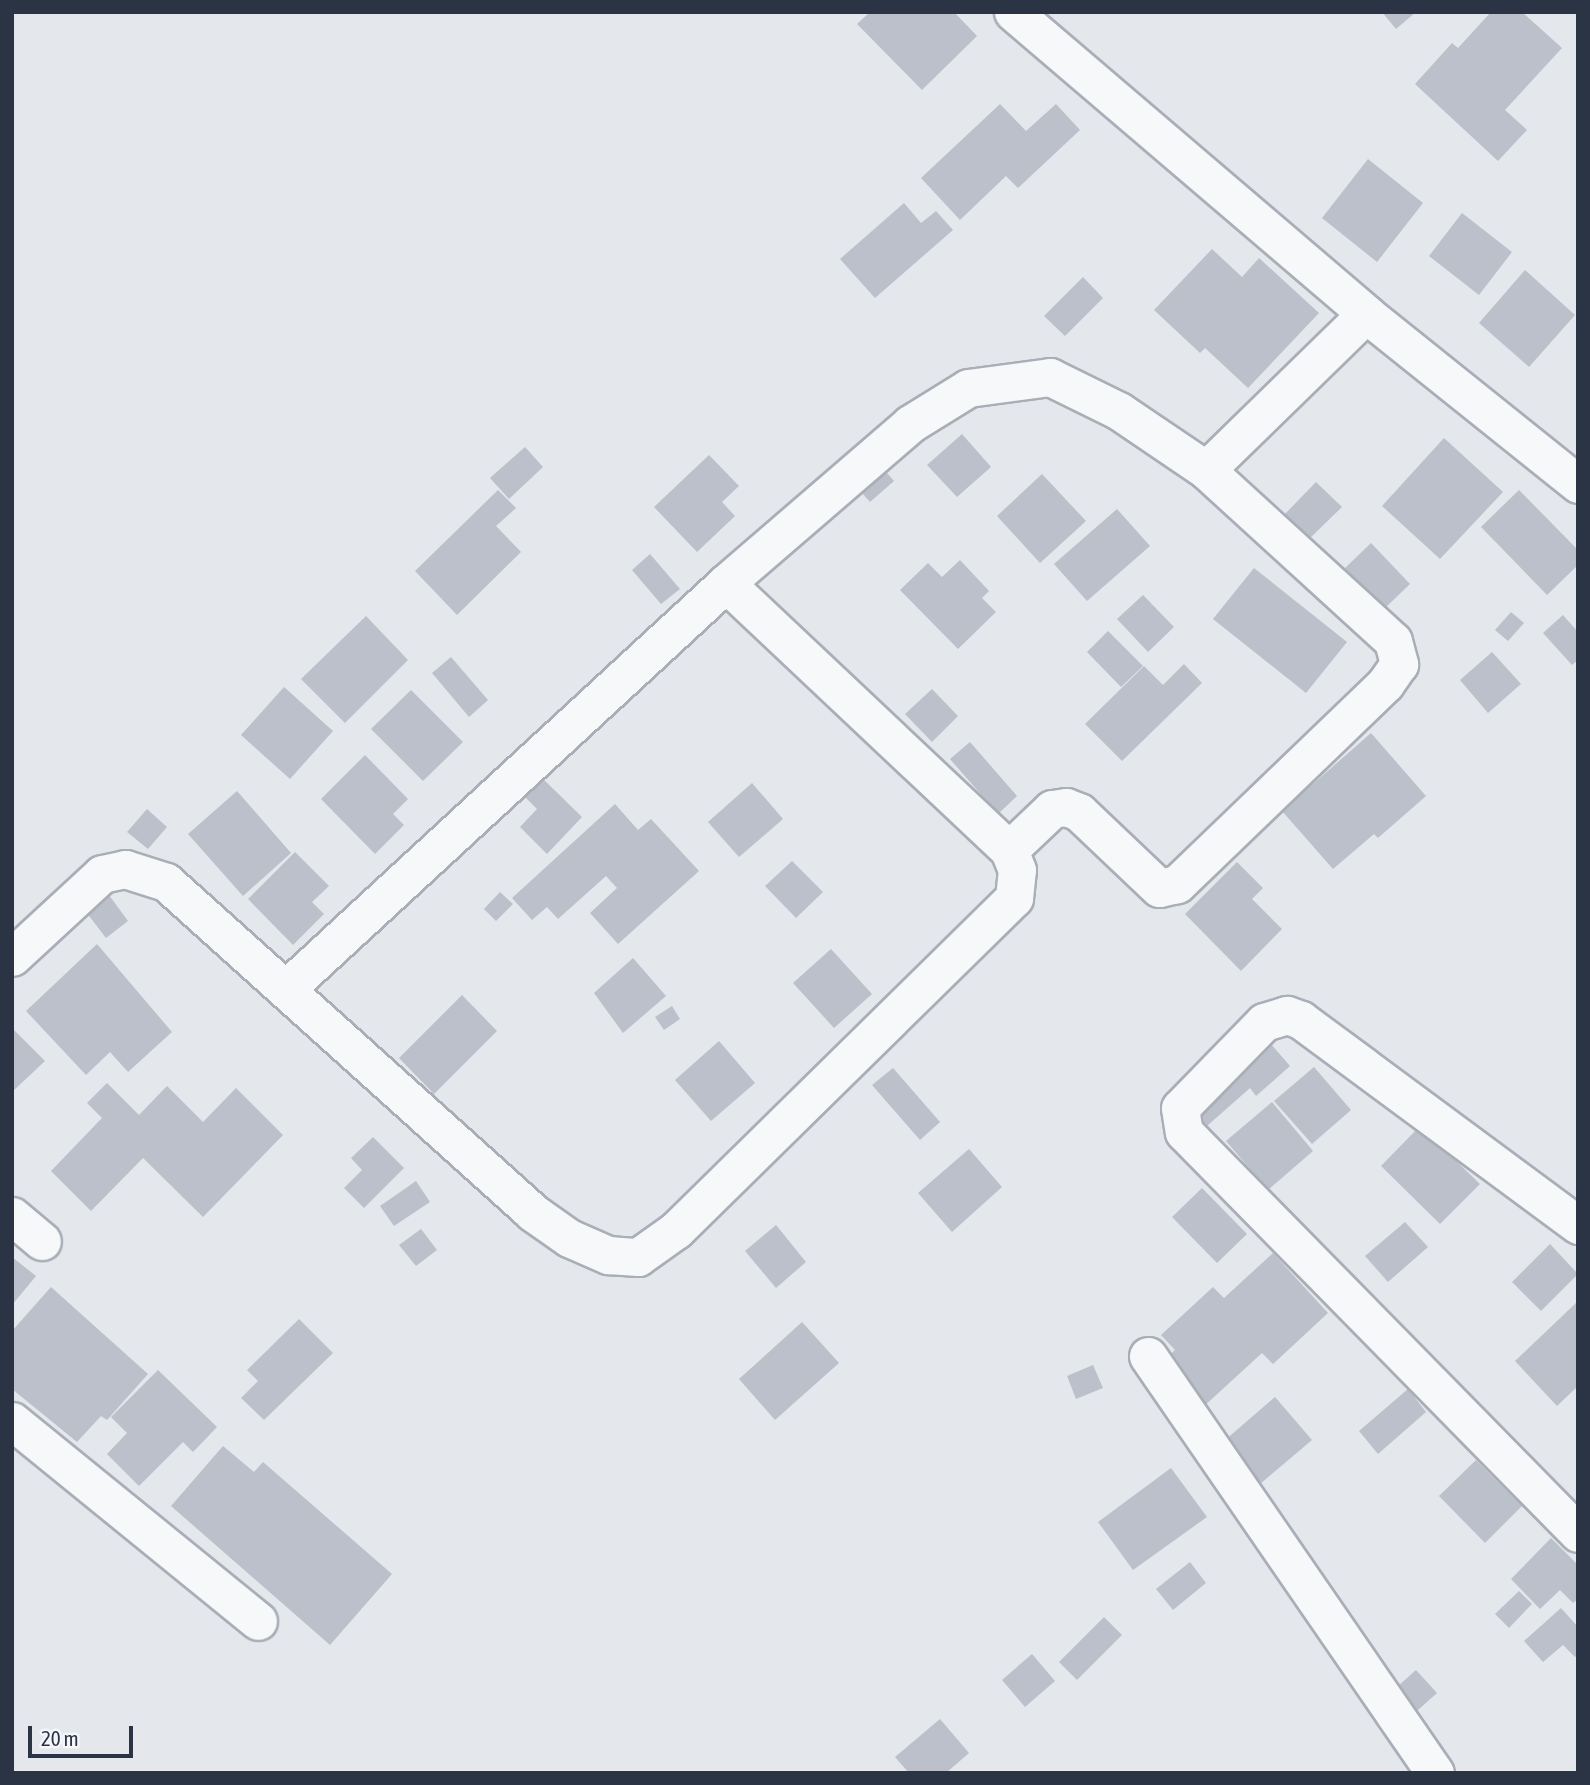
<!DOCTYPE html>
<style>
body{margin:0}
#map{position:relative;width:1590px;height:1785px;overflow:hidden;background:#e4e7ec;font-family:"Asap Condensed",sans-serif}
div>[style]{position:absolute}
.building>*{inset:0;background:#bbc0ca}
.roads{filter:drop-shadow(2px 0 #a9aeb7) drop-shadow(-2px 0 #a9aeb7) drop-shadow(0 2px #a9aeb7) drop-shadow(0 -2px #a9aeb7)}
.minor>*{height:37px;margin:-18.5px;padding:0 18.5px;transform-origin:18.5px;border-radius:18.5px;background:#f7f8fa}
span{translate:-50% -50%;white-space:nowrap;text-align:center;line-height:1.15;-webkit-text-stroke:6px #f4f6f9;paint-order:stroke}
.frame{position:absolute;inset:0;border:14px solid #2b3445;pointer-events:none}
.scale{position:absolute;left:28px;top:1726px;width:105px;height:32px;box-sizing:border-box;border:4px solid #2b3445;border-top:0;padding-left:9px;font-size:21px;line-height:24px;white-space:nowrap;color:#2b3445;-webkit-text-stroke:5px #f4f6f9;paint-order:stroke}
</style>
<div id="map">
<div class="building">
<i style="clip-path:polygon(870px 12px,954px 12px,977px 36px,922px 90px,857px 24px)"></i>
<i style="clip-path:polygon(1382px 12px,1416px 12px,1396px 29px)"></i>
<i style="clip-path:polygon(1491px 12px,1522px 12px,1562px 48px,1505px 110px,1527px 130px,1498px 161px,1415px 84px,1452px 43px,1458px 48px)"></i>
<i style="clip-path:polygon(1000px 104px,1026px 131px,1056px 104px,1080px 130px,1018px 188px,1006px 176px,960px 220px,921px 178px)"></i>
<i style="clip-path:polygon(1368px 159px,1423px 203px,1377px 262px,1322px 218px)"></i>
<i style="clip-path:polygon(904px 203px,921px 223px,936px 211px,953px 230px,875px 298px,840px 259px)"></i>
<i style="clip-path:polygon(1462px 213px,1512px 252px,1479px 295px,1429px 256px)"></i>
<i style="clip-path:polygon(1212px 249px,1242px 277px,1259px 258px,1319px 313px,1248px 388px,1205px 348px,1200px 353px,1154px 310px)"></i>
<i style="clip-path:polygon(1525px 270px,1575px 315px,1529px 367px,1479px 323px)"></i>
<i style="clip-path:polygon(1083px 277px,1103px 298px,1065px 336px,1044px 316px)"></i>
<i style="clip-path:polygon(962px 434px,991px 467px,957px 497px,927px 465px)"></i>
<i style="clip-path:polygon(1444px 438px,1503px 492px,1440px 559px,1382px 506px)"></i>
<i style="clip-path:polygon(525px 447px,543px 467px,509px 499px,490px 478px)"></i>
<i style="clip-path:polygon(709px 455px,739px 486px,722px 502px,735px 516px,697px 552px,654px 507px)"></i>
<i style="clip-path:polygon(879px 464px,894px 481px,870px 502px,855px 485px)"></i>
<i style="clip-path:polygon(1042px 474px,1086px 521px,1040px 563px,997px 516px)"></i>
<i style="clip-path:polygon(1316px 482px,1342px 507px,1309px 539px,1284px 515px)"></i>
<i style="clip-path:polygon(498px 490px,516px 508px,496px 526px,521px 552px,457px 615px,415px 571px)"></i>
<i style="clip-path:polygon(1519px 490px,1578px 550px,1578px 565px,1547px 595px,1481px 527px)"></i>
<i style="clip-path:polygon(1117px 509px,1150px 546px,1087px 601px,1054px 564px)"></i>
<i style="clip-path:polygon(1371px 543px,1410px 584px,1384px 609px,1344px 569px)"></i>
<i style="clip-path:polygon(650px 554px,680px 589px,661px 604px,632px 570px)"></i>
<i style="clip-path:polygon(960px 560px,989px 591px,982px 598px,996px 612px,958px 649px,900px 590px,928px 563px,942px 577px)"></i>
<i style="clip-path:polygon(1254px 568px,1347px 642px,1306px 693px,1213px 619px)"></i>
<i style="clip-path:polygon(1143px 595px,1174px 627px,1148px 652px,1117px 619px)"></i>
<i style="clip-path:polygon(1511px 612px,1524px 623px,1508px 641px,1495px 630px)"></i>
<i style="clip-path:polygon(1563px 615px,1578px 632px,1578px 660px,1572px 665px,1543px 633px)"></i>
<i style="clip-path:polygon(366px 616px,408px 660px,345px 723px,301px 679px)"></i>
<i style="clip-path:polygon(1108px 631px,1143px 666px,1121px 687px,1087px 652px)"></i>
<i style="clip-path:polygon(1492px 652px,1521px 684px,1488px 713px,1460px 680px)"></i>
<i style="clip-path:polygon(451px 657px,488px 700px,469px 717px,432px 673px)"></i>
<i style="clip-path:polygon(1184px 664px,1202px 683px,1122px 761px,1085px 724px,1144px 666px,1163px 685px)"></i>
<i style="clip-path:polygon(284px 687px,333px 731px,290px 779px,241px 735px)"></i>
<i style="clip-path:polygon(932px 689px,958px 716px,932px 742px,905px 714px)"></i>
<i style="clip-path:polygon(411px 690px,463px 742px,423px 781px,371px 729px)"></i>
<i style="clip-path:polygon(1371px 733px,1426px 796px,1378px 838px,1374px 834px,1333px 869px,1282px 811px)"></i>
<i style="clip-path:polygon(970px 742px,1017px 796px,998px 814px,950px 759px)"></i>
<i style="clip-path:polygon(365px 755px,408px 799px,393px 814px,404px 825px,375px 854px,321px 799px)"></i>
<i style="clip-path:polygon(540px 776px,582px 817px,547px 854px,520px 827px,537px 809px,522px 794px)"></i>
<i style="clip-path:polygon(752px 783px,783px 819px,739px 857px,708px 822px)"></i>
<i style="clip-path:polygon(237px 791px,291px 853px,243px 896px,188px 834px)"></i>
<i style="clip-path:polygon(615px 804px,638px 830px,651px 819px,699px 871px,618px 944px,590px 913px,617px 888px,606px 876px,558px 919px,547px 907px,532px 920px,512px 898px)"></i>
<i style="clip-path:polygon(147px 809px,167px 827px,148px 849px,127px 832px)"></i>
<i style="clip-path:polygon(295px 852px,329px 886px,312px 902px,324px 914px,293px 945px,248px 899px)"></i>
<i style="clip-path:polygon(792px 861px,823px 892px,796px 918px,765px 886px)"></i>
<i style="clip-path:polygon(1237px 862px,1263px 888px,1252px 899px,1282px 929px,1241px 971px,1185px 914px)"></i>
<i style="clip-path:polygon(106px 891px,128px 921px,106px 938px,83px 908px)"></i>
<i style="clip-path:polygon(500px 892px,513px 904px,496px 921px,484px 909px)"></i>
<i style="clip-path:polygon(97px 944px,172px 1032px,128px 1072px,110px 1052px,86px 1075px,26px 1011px)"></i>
<i style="clip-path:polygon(831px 949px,872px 994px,834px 1028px,793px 983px)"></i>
<i style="clip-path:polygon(633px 958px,666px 996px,623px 1033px,594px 993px)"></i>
<i style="clip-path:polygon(462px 995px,497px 1031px,434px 1094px,399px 1058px)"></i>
<i style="clip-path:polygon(672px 1006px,680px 1019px,664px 1030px,655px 1017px)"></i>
<i style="clip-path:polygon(12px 1028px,45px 1061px,12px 1092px)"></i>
<i style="clip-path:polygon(1258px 1029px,1290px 1066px,1256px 1096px,1250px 1088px,1207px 1126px,1180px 1096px)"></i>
<i style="clip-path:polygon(719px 1041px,755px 1083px,711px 1121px,675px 1080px)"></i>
<i style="clip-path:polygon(1314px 1067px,1351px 1110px,1312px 1144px,1274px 1101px)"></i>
<i style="clip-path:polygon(893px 1068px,940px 1122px,920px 1140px,872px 1085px)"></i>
<i style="clip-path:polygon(107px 1083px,139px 1115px,167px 1086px,203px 1122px,236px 1088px,283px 1135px,203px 1217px,143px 1158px,91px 1211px,51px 1171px,102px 1118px,87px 1103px)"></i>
<i style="clip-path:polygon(1272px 1102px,1313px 1151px,1268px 1190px,1226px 1141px)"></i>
<i style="clip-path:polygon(1420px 1126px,1480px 1184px,1440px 1224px,1381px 1166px)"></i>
<i style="clip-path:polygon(373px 1137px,404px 1168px,364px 1208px,344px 1188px,362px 1170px,351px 1158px)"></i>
<i style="clip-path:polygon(969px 1149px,1002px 1187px,952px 1232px,918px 1193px)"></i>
<i style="clip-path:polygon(416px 1181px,430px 1202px,394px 1226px,380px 1206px)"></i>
<i style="clip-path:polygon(1202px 1188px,1247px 1234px,1217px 1263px,1172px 1217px)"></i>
<i style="clip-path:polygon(1405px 1222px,1428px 1247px,1388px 1282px,1365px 1256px)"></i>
<i style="clip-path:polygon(776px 1225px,806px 1262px,776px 1288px,745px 1251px)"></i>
<i style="clip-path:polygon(421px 1229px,437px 1250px,416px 1266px,399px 1245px)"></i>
<i style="clip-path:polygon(1550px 1244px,1578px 1274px,1541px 1311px,1512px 1282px)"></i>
<i style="clip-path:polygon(1273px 1253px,1328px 1313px,1273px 1364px,1262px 1353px,1202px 1408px,1160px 1364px,1175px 1350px,1161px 1335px,1213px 1287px,1224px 1298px)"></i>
<i style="clip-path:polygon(12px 1257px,36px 1276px,12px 1305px)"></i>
<i style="clip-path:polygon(51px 1287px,148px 1374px,107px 1420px,101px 1416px,77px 1442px,12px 1389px,12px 1331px)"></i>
<i style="clip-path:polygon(1578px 1301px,1578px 1386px,1557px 1406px,1515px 1361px)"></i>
<i style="clip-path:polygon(299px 1319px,333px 1353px,264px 1420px,241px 1398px,258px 1381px,247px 1370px)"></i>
<i style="clip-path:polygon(802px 1322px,839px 1363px,775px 1420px,739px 1379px)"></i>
<i style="clip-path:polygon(1093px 1365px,1103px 1388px,1076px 1399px,1067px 1376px)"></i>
<i style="clip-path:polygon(158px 1370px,217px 1427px,193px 1452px,183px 1442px,139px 1486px,107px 1454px,127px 1433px,111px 1417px)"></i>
<i style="clip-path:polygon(1408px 1389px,1426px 1412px,1378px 1454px,1359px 1431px)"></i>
<i style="clip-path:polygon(1275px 1397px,1312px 1440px,1260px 1484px,1224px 1441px)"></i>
<i style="clip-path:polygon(223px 1446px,254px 1472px,263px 1462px,392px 1574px,330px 1645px,171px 1506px)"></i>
<i style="clip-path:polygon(1476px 1460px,1522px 1506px,1485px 1543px,1439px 1496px)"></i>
<i style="clip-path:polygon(1171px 1468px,1207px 1517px,1133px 1570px,1098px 1522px)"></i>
<i style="clip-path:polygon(1551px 1538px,1578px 1565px,1578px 1599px,1573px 1603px,1560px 1590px,1540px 1609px,1511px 1579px)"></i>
<i style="clip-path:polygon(1190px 1562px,1206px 1583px,1173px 1610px,1156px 1589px)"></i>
<i style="clip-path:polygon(1519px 1591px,1532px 1604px,1509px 1628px,1495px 1614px)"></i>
<i style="clip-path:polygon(1561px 1608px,1578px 1627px,1578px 1655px,1575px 1657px,1563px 1645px,1543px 1662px,1524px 1641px)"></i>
<i style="clip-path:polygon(1104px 1617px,1122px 1635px,1077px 1680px,1059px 1662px)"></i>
<i style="clip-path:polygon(1032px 1654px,1055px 1681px,1025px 1707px,1002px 1680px)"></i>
<i style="clip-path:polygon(1416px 1670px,1437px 1693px,1408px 1719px,1388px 1695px)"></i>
<i style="clip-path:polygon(940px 1719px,969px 1753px,946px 1773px,909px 1773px,895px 1757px)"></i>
</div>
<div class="roads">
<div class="minor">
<i style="left:1013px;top:12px;width:465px;rotate:40.5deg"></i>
<i style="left:1366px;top:314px;width:272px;rotate:38.7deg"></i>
<i style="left:1206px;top:470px;width:223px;rotate:-44.3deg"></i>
<i style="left:726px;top:583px;width:243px;rotate:-40.8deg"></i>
<i style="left:910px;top:424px;width:68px;rotate:-31.8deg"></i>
<i style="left:968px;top:388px;width:83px;rotate:-7.6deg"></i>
<i style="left:1050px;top:377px;width:77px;rotate:26.2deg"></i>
<i style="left:1119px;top:411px;width:105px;rotate:34.1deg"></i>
<i style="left:1206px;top:470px;width:253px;rotate:42.4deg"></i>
<i style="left:1393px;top:641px;width:24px;rotate:75deg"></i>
<i style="left:1399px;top:664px;width:24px;rotate:125deg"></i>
<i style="left:1385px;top:684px;width:289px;rotate:136.1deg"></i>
<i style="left:1177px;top:884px;width:18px;rotate:167deg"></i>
<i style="left:1159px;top:888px;width:110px;rotate:-136.5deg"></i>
<i style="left:1079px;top:812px;width:14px;rotate:-159deg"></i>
<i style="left:1066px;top:807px;width:14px;rotate:172deg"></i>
<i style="left:1052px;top:809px;width:59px;rotate:136.4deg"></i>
<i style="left:12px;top:957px;width:122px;rotate:-42.7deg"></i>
<i style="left:102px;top:874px;width:24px;rotate:-12deg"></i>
<i style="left:125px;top:869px;width:43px;rotate:17.6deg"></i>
<i style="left:166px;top:882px;width:493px;rotate:42deg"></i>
<i style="left:532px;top:1212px;width:45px;rotate:35.1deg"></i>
<i style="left:569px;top:1238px;width:43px;rotate:23.6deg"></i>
<i style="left:608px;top:1255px;width:30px;rotate:4deg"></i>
<i style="left:638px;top:1257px;width:47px;rotate:-35.4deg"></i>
<i style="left:676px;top:1230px;width:474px;rotate:-44.5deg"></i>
<i style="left:1014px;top:898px;width:28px;rotate:-84deg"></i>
<i style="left:1017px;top:870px;width:22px;rotate:-112deg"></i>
<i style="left:1009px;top:850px;width:389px;rotate:-136.7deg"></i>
<i style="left:726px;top:583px;width:597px;rotate:137.31deg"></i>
<i style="left:12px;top:1216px;width:39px;rotate:40deg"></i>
<i style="left:1578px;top:1225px;width:345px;rotate:-143.5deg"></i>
<i style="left:1301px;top:1020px;width:15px;rotate:-160deg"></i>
<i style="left:1287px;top:1015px;width:24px;rotate:163deg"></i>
<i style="left:1264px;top:1022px;width:120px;rotate:134.3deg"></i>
<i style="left:1180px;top:1108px;width:24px;rotate:81deg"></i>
<i style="left:1184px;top:1132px;width:562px;rotate:45.5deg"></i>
<i style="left:1148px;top:1356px;width:506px;rotate:55.46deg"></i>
<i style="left:12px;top:1421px;width:317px;rotate:39.1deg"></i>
</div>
</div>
<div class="frame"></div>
<div class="scale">20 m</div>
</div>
